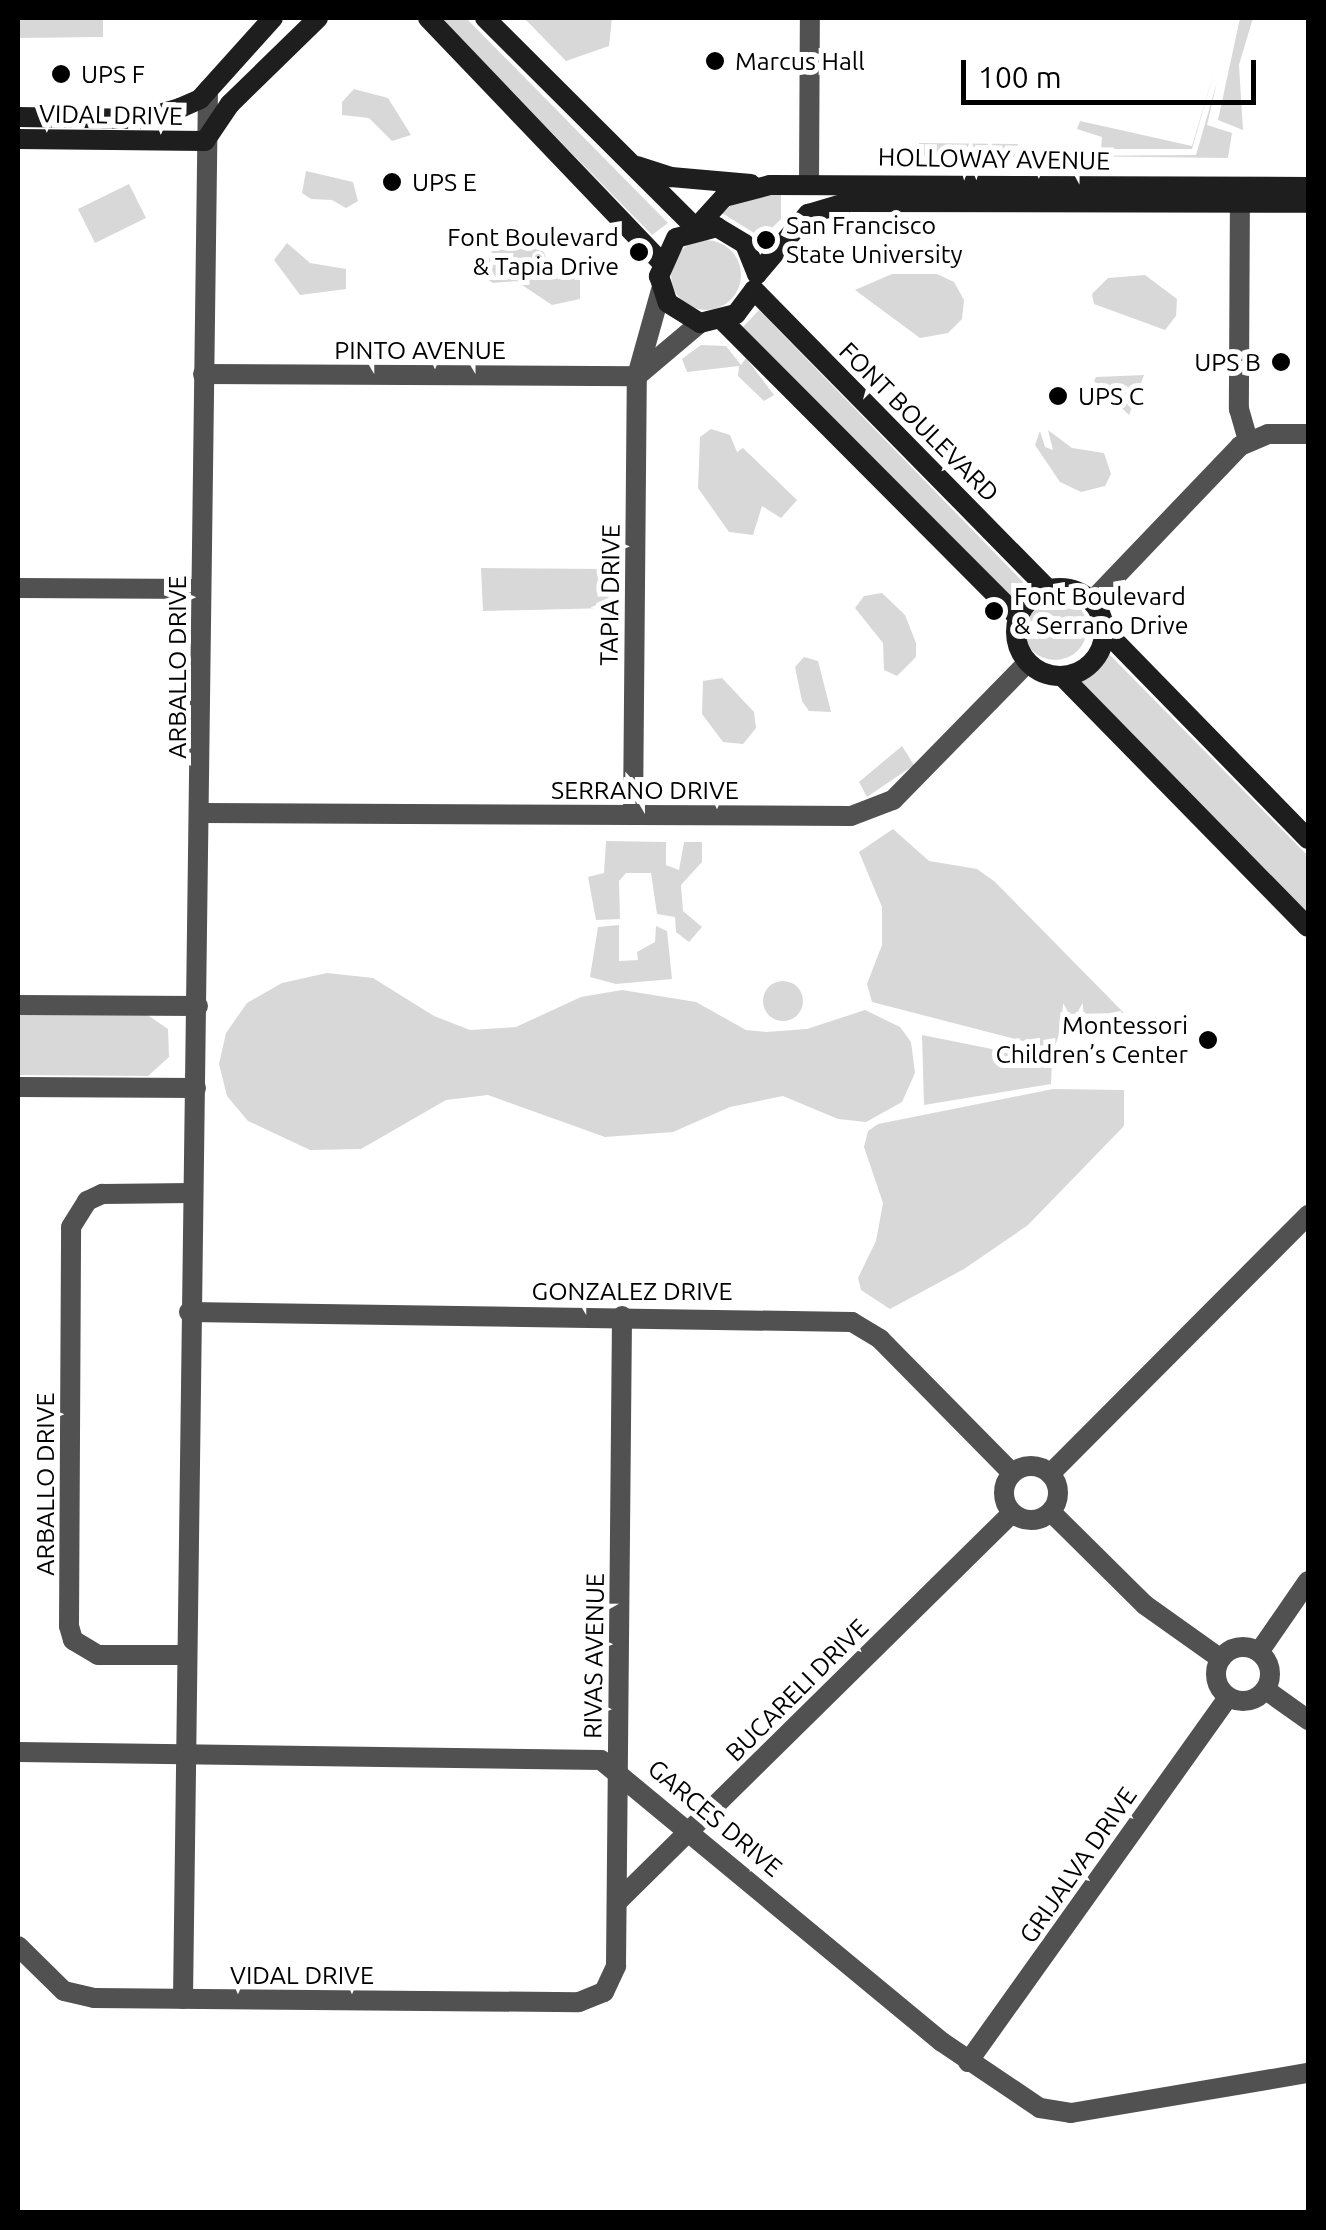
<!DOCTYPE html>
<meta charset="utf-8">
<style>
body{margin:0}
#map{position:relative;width:1326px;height:2230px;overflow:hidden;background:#fff;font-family:Ubuntu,sans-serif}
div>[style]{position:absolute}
.green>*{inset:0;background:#d8d8d8}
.round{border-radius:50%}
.street>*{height:20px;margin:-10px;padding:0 10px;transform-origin:10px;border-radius:10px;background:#515151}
.street>.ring{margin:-10px;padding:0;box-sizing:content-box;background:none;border:20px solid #515151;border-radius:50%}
.secondary>*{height:20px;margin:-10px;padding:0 10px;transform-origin:10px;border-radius:10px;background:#1e1e1e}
.secondary>.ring{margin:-10px;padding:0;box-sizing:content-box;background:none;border:20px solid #1e1e1e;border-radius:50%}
.dots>*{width:28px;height:28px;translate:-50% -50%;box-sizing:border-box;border:5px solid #fff;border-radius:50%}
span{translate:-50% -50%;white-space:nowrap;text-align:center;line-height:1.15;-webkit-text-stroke:10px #fff;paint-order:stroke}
.poi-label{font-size:25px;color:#000}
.left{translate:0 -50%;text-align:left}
.right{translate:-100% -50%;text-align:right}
.street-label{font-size:25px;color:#000}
.frame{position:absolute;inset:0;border:20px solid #000;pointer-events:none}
.scale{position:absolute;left:961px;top:60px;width:295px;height:45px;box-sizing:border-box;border:5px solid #000;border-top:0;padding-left:12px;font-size:30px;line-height:35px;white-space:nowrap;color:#000;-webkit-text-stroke:8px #fff;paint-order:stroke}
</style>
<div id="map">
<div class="green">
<i style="clip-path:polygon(18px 18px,103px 18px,103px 37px,18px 38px)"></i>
<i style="clip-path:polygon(439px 18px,466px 18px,668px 223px,652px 235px)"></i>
<i style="clip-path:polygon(524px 18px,612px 18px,609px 46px,566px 61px)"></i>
<i style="clip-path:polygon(1240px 18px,1253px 18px,1239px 65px,1243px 130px,1218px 120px)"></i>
<i style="clip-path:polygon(1215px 69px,1192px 149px,1101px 149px,1102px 137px,1077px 129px,1080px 121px,1192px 146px)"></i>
<i style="clip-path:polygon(1217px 82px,1207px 125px,1232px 133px,1228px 158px,1064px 156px,1196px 155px)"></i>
<i style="clip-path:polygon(354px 89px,388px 98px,411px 135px,392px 141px,369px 118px,342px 115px,342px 102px)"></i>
<i style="clip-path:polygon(919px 143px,1015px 144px,1018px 144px,1014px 157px,921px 156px)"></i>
<i style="clip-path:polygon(306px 171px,353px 182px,358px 201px,346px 208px,332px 200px,311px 199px,302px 193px)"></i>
<i style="clip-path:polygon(129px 184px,146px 218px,95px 243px,78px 209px)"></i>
<i style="clip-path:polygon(781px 190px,781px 219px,762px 238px,722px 213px,736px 201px)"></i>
<i class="round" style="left:671px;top:240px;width:70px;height:70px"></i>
<i style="clip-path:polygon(531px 242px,544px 252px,551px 273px,580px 278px,580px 299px,552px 305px,516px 281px,493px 283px,482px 276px,493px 249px)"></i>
<i style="clip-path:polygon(287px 243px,310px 263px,346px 269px,346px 289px,300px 295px,274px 260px)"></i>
<i style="clip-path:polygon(892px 274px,937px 274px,954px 282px,964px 300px,962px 319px,948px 333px,920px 338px,855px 290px)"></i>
<i style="clip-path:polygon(1145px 275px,1177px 299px,1176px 316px,1165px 330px,1094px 304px,1092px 294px,1108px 278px)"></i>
<i style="clip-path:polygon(759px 310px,1023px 582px,1011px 596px,743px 327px)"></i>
<i style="clip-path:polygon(701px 345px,726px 346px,741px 365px,746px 358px,774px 395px,764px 401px,738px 376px,739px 366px,687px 372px,682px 359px)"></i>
<i style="clip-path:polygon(1144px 375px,1129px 415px,1094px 381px,1096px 377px)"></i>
<i style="clip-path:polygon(711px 429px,730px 435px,737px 452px,743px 448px,797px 500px,781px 518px,762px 506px,753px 535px,729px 532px,698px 488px,700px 437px)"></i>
<i style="clip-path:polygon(1048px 430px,1072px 448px,1104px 453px,1111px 474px,1105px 486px,1081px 492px,1060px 482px,1035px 445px,1040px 431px,1045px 447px,1053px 450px)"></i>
<i style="clip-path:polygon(481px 568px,605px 569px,610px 608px,483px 611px)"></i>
<i style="clip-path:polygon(882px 593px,905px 615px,916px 643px,916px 657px,897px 676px,884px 670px,883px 643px,855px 608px,864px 596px)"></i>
<i class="round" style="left:1023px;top:596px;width:64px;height:64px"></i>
<i style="clip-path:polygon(1108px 653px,1308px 856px,1308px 914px,1078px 681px)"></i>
<i style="clip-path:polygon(804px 657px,818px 661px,831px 712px,809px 711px,802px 701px,795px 667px)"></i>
<i style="clip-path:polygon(722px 678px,754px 712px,756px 728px,743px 744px,723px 742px,702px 714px,703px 681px)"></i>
<i style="clip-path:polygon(902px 746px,914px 765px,867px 797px,859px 782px)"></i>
<i style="clip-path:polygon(893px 829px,929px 861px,977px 869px,994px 881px,1124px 1013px,1066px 1014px,1054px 1049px,872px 1002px,867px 984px,882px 945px,882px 907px,859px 852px)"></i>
<i style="clip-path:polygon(606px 841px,666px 842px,666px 865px,679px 870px,684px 842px,702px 842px,702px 862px,681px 885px,683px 911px,702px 927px,689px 942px,676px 932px,675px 917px,657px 914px,651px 873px,626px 873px,619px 881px,620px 919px,596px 920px,588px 877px,604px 873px)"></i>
<i style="clip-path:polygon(619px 925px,619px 961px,638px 960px,637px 952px,655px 942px,656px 926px,667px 931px,672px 979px,616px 984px,590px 977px,598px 927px)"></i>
<i style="clip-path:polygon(327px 973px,373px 978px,434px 1016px,470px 1030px,516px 1027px,581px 997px,622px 990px,696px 1002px,746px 1030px,766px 1032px,807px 1029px,865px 1010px,900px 1027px,911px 1042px,915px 1073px,902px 1102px,866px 1122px,838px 1119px,783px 1096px,730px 1107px,673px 1132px,605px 1137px,488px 1095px,446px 1100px,361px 1149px,310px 1150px,248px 1121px,227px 1096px,219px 1064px,226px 1033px,247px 1003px,282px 983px)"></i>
<i class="round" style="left:763px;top:981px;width:40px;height:40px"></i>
<i style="clip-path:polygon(18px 1013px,146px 1014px,168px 1029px,169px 1057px,148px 1076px,18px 1075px)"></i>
<i style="clip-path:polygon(922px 1035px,1052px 1061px,1051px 1084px,924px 1105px)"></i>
<i style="clip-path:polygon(1053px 1089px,1124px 1090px,1124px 1126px,1028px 1225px,964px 1269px,890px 1309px,861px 1290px,858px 1278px,876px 1241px,883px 1203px,864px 1147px,868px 1131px,878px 1124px)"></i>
</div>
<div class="street">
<i style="left:809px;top:183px;width:165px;rotate:-89.7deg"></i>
<i style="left:1240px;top:188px;width:221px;rotate:90.3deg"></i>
<i style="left:1239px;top:409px;width:33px;rotate:74deg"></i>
<i style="left:203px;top:374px;width:434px;rotate:0.3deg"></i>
<i style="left:637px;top:376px;width:82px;rotate:-40.1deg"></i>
<i style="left:18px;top:588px;width:183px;rotate:0.3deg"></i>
<i style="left:1092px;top:601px;width:214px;rotate:-46.3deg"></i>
<i style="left:1240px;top:446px;width:30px;rotate:-23deg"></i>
<i style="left:1268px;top:434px;width:40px"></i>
<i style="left:201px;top:813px;width:650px;rotate:0.26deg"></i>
<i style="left:851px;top:816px;width:45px;rotate:-20.9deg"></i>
<i style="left:893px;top:800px;width:192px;rotate:-45.6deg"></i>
<i style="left:633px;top:815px;width:439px;rotate:-89.5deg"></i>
<i style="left:637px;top:376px;width:89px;rotate:-74.4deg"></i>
<i style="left:18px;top:1005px;width:180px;rotate:0.3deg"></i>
<i style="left:18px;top:1087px;width:178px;rotate:0.3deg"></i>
<i style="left:189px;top:1312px;width:663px;rotate:0.86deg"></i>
<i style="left:852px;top:1322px;width:33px;rotate:31deg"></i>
<i style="left:880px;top:1339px;width:188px;rotate:45.4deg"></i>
<i class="ring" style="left:1004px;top:1466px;width:34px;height:34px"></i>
<i style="left:1050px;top:1474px;width:366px;rotate:-45.1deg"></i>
<i style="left:1051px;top:1512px;width:132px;rotate:44.7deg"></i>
<i style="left:1145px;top:1605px;width:93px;rotate:35.4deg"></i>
<i class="ring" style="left:1216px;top:1647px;width:34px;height:34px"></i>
<i style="left:1259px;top:1652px;width:86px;rotate:-55.4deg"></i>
<i style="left:186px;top:1655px;width:88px;rotate:180deg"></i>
<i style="left:98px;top:1655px;width:29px;rotate:-149deg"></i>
<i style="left:73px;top:1640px;width:15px;rotate:-106deg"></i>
<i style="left:69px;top:1626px;width:399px;rotate:-89.7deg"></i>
<i style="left:71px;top:1227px;width:31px;rotate:-58deg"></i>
<i style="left:87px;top:1201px;width:17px;rotate:-25deg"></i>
<i style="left:102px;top:1194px;width:90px;rotate:-0.6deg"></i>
<i style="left:1266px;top:1690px;width:52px;rotate:35.5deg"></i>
<i style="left:18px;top:1752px;width:583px;rotate:0.79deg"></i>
<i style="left:601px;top:1760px;width:442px;rotate:39.6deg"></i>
<i style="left:942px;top:2042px;width:118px;rotate:34deg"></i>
<i style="left:1040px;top:2108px;width:31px;rotate:9deg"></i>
<i style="left:1071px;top:2113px;width:240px;rotate:-9.6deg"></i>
<i style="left:617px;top:1902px;width:554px;rotate:-44.56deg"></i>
<i style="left:18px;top:1946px;width:64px;rotate:44.4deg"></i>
<i style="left:64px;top:1991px;width:31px;rotate:13deg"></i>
<i style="left:94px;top:1998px;width:485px;rotate:0.5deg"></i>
<i style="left:579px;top:2002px;width:27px;rotate:-22deg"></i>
<i style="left:604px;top:1992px;width:29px;rotate:-65deg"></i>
<i style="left:616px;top:1966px;width:650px;rotate:-89.47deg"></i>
<i style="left:183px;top:1999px;width:1909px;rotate:-89.25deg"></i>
<i style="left:968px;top:2062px;width:448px;rotate:-54.5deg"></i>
</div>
<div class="secondary">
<i style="left:428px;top:18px;width:337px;rotate:46.3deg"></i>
<i style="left:485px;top:18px;width:298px;rotate:44.9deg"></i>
<i style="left:18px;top:117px;width:124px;rotate:0.9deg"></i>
<i style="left:142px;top:119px;width:40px;rotate:-16deg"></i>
<i style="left:180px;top:108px;width:22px;rotate:-24deg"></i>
<i style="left:200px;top:99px;width:109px;rotate:-48deg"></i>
<i style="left:18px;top:139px;width:187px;rotate:0.6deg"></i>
<i style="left:205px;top:141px;width:45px;rotate:-56deg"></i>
<i style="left:230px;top:104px;width:123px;rotate:-44.3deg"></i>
<i style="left:637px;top:166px;width:36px;rotate:18deg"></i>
<i style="left:671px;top:177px;width:80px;rotate:5deg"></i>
<i style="left:696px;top:228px;width:42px;rotate:-47.9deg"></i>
<i style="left:724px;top:197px;width:48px;rotate:-14.6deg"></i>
<i style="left:770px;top:185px;width:538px;rotate:0.21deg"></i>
<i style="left:757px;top:274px;width:32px;rotate:-112deg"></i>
<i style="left:745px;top:244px;width:33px;rotate:-149deg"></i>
<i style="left:717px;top:227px;width:42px;rotate:165deg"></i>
<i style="left:676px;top:238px;width:42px;rotate:114.1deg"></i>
<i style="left:659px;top:276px;width:28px;rotate:72deg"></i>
<i style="left:668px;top:303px;width:38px;rotate:32deg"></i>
<i style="left:700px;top:323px;width:37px;rotate:-14deg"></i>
<i style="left:736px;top:314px;width:30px;rotate:-53deg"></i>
<i style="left:754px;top:290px;width:419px;rotate:45.5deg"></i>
<i style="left:757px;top:274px;width:79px;rotate:-49.6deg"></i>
<i style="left:808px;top:214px;width:43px;rotate:-16.3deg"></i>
<i style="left:849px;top:202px;width:459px;rotate:0.1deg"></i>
<i style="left:723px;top:321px;width:418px;rotate:45.1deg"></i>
<i class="ring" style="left:1016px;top:588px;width:68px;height:68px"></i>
<i style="left:1105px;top:631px;width:291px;rotate:45.7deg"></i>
<i style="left:1062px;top:676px;width:351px;rotate:45.6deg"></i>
</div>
<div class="dots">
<i style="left:715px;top:61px;background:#000"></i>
<i style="left:61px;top:74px;background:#000"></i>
<i style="left:392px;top:182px;background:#000"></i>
<i style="left:766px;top:240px;background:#000"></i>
<i style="left:639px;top:252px;background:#000"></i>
<i style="left:1281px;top:362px;background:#000"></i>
<i style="left:1058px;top:396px;background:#000"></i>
<i style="left:994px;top:611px;background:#000"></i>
<i style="left:1208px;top:1040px;background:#000"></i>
</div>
<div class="poi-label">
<span class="left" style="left:735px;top:61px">Marcus Hall</span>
<span class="left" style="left:81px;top:74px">UPS F</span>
<span class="left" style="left:412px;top:182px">UPS E</span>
<span class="left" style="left:786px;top:240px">San Francisco<br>State University</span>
<span class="right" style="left:619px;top:252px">Font Boulevard<br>&amp; Tapia Drive</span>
<span class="right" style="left:1261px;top:362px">UPS B</span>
<span class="left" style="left:1078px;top:396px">UPS C</span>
<span class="left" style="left:1014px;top:611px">Font Boulevard<br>&amp; Serrano Drive</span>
<span class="right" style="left:1188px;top:1040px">Montessori<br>Children’s Center</span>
</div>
<div class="street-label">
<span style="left:111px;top:115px;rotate:1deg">VIDAL DRIVE</span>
<span style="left:994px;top:159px;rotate:1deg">HOLLOWAY AVENUE</span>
<span style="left:420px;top:350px">PINTO AVENUE</span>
<span style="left:919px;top:422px;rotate:45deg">FONT BOULEVARD</span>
<span style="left:610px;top:595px;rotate:-89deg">TAPIA DRIVE</span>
<span style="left:177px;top:667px;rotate:-90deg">ARBALLO DRIVE</span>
<span style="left:645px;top:790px">SERRANO DRIVE</span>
<span style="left:632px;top:1291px">GONZALEZ DRIVE</span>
<span style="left:45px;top:1484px;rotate:-90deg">ARBALLO DRIVE</span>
<span style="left:594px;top:1656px;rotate:-89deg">RIVAS AVENUE</span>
<span style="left:797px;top:1690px;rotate:-45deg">BUCARELI DRIVE</span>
<span style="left:715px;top:1818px;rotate:40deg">GARCES DRIVE</span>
<span style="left:1078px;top:1865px;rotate:-55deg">GRIJALVA DRIVE</span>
<span style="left:302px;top:1975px">VIDAL DRIVE</span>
</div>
<div class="frame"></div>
<div class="scale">100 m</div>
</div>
